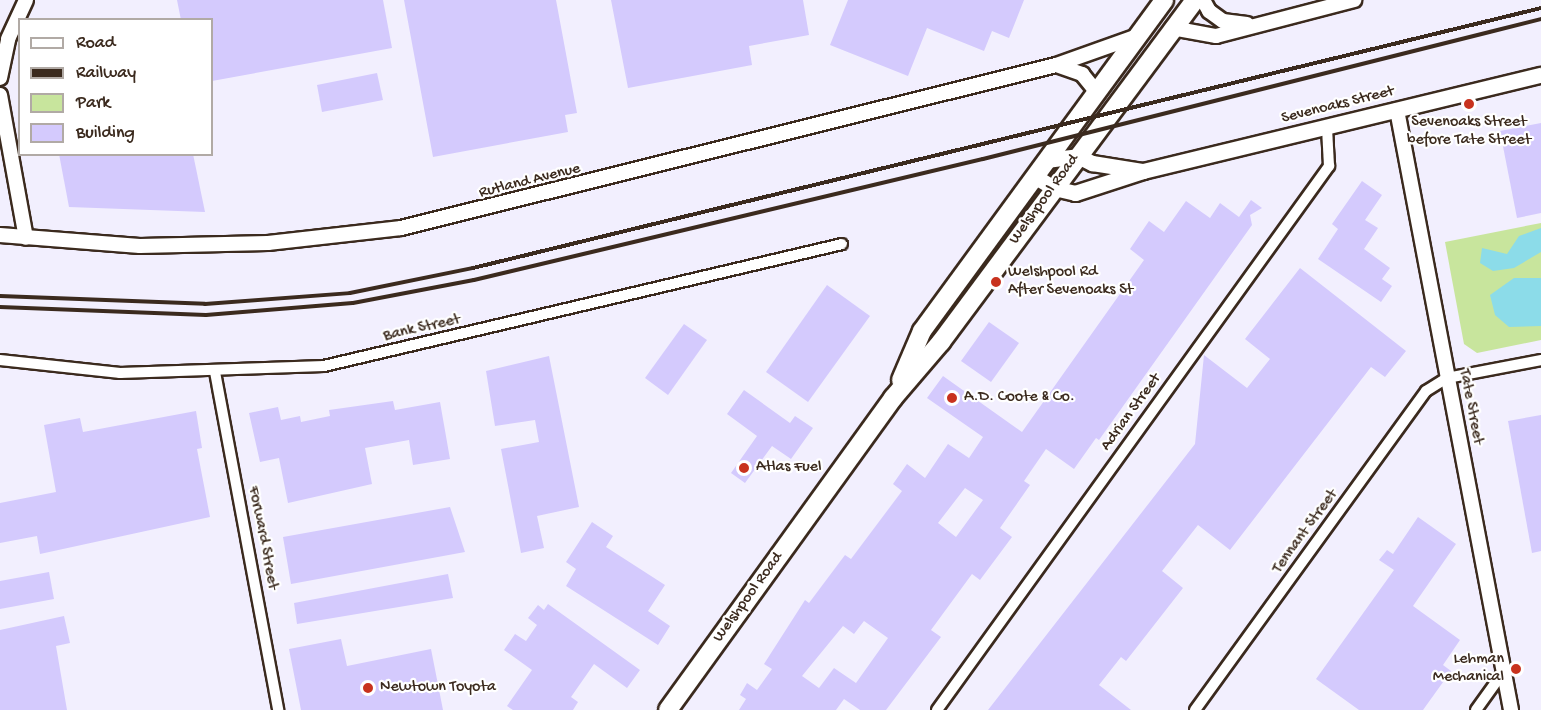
<!DOCTYPE html>
<style>
body{margin:0}
#map{position:relative;width:1541px;height:710px;overflow:hidden;background:#f2effe;font-family:"Gochi Hand",sans-serif}
div>[style]{position:absolute}
.green>*{inset:0;background:#c8e59d}
.water>*{inset:0;background:#8cdce9}
.building>*{inset:0;background:#d4cafd}
.roads{filter:drop-shadow(2px 0 #3b2a1e) drop-shadow(-2px 0 #3b2a1e) drop-shadow(0 2px #3b2a1e) drop-shadow(0 -2px #3b2a1e)}
.minor>*{height:10px;margin:-5px;padding:0 5px;transform-origin:5px;border-radius:5px;background:#fff}
.tertiary>*{height:14px;margin:-7px;padding:0 7px;transform-origin:7px;border-radius:7px;background:#fff}
.secondary>*{height:15px;margin:-7.5px;padding:0 7.5px;transform-origin:7.5px;border-radius:7.5px;background:#fff}
.primary>*{height:18px;margin:-9px;padding:0 9px;transform-origin:9px;border-radius:9px;background:#fff}
.rail>*{height:4px;margin:-2px;padding:0 2px;transform-origin:2px;border-radius:2px;background:#3b2a1e}
.dots>*{width:16px;height:16px;translate:-50% -50%;box-sizing:border-box;border:3px solid #fff;border-radius:50%}
span{translate:-50% -50%;white-space:nowrap;text-align:center;line-height:1.15;-webkit-text-stroke:4.5px #fff;paint-order:stroke}
.street-label{font-size:16px;color:#3b2a1e}
.poi-label{font-size:16px;color:#3b2a1e}
.left{translate:0 -50%;text-align:left}
.right{translate:-100% -50%;text-align:right}
.legend{position:absolute;left:18px;top:18px;width:195px;height:138px;box-sizing:border-box;background:#fff;border:2px solid #b1aaa5;margin:0;padding:8px 10px;list-style:none;font-size:18px;color:#3b2a1e}
.legend li{display:flex;align-items:center;gap:12px;height:30px}
.legend b{width:30px;border:2px solid #b1aaa5}
</style>
<div id="map">
<div class="green">
<i style="clip-path:polygon(1541px 223px,1541px 340px,1477px 353px,1464px 344px,1445px 242px)"></i>
</div>
<div class="water">
<i style="clip-path:polygon(1541px 228px,1541px 252px,1514px 268px,1493px 271px,1480px 263px,1482px 248px,1507px 254px,1519px 236px)"></i>
<i style="clip-path:polygon(1514px 278px,1541px 278px,1541px 326px,1509px 327px,1495px 315px,1490px 295px)"></i>
</div>
<div class="building">
<i style="clip-path:polygon(177px 0,383px 0,392px 48px,212px 81px,212px 20px,181px 20px)"></i>
<i style="clip-path:polygon(404px 0,556px 0,577px 113px,565px 115px,568px 132px,433px 157px)"></i>
<i style="clip-path:polygon(611px 0,803px 0,809px 35px,749px 46px,752px 65px,628px 88px)"></i>
<i style="clip-path:polygon(848px 0,1024px 0,1009px 38px,992px 31px,984px 51px,927px 28px,908px 76px,830px 45px)"></i>
<i style="clip-path:polygon(377px 73px,383px 100px,322px 112px,317px 85px)"></i>
<i style="clip-path:polygon(1541px 123px,1541px 213px,1517px 218px,1500px 131px)"></i>
<i style="clip-path:polygon(59px 154px,193px 154px,205px 212px,69px 207px)"></i>
<i style="clip-path:polygon(1362px 181px,1382px 195px,1365px 220px,1378px 228px,1364px 249px,1390px 268px,1382px 279px,1392px 286px,1381px 302px,1318px 259px,1338px 229px,1332px 224px)"></i>
<i style="clip-path:polygon(evenodd,1251px 200px,1262px 208px,1250px 215px,1252px 225px,1099px 440px,1096px 438px,1074px 469px,1046px 449px,1024px 481px,1030px 485px,1000px 528px,1012px 537px,980px 580px,972px 574px,931px 630px,941px 637px,886px 710px,860px 710px,844px 699px,836px 710px,739px 710px,746px 699px,740px 695px,747px 683px,757px 690px,772px 669px,764px 664px,805px 600px,809px 603px,845px 555px,851px 559px,902px 491px,893px 484px,907px 464px,925px 478px,948px 444px,969px 458px,983px 437px,927px 398px,943px 376px,1022px 432px,1144px 260px,1130px 249px,1149px 221px,1164px 232px,1186px 201px,1210px 218px,1220px 203px,1239px 217px,1251px 200px,965px 488px,983px 500px,956px 537px,938px 523px,965px 488px,1251px 200px,864px 621px,888px 638px,856px 683px,834px 668px,819px 688px,802px 676px,843px 626px,854px 634px,864px 621px)"></i>
<i style="clip-path:polygon(1300px 268px,1406px 351px,1385px 377px,1371px 367px,1230px 550px,1198px 525px,1162px 571px,1183px 588px,1126px 661px,1121px 657px,1099px 685px,1131px 710px,988px 710px,1195px 444px,1204px 355px,1247px 388px,1270px 359px,1245px 339px)"></i>
<i style="clip-path:polygon(827px 285px,870px 316px,808px 402px,766px 372px)"></i>
<i style="clip-path:polygon(989px 322px,1019px 343px,991px 382px,961px 361px)"></i>
<i style="clip-path:polygon(684px 324px,707px 340px,668px 395px,645px 378px)"></i>
<i style="clip-path:polygon(549px 356px,579px 507px,537px 516px,544px 548px,521px 553px,501px 449px,539px 442px,535px 420px,495px 426px,486px 371px)"></i>
<i style="clip-path:polygon(744px 390px,790px 423px,795px 416px,813px 428px,791px 459px,772px 446px,745px 483px,731px 473px,757px 436px,727px 414px)"></i>
<i style="clip-path:polygon(393px 401px,395px 410px,440px 402px,450px 459px,413px 465px,409px 440px,365px 448px,372px 484px,288px 503px,279px 458px,260px 462px,249px 413px,278px 407px,281px 420px,300px 416px,301px 422px,330px 416px,329px 410px)"></i>
<i style="clip-path:polygon(196px 411px,202px 448px,197px 449px,210px 517px,40px 554px,37px 536px,0 543px,0 503px,56px 492px,44px 425px,80px 418px,83px 432px)"></i>
<i style="clip-path:polygon(1541px 415px,1541px 551px,1532px 553px,1508px 421px)"></i>
<i style="clip-path:polygon(450px 507px,465px 552px,291px 584px,283px 537px)"></i>
<i style="clip-path:polygon(1418px 517px,1456px 544px,1413px 606px,1460px 640px,1443px 665px,1451px 671px,1423px 710px,1359px 710px,1316px 679px,1394px 570px,1379px 560px,1387px 550px,1393px 554px)"></i>
<i style="clip-path:polygon(592px 522px,613px 536px,606px 547px,665px 585px,648px 611px,670px 626px,658px 645px,566px 586px,576px 569px,566px 562px)"></i>
<i style="clip-path:polygon(49px 572px,54px 599px,0 609px,0 581px)"></i>
<i style="clip-path:polygon(448px 574px,453px 598px,297px 624px,294px 603px)"></i>
<i style="clip-path:polygon(548px 604px,640px 670px,627px 688px,594px 664px,571px 697px,578px 702px,573px 710px,513px 710px,507px 706px,532px 670px,504px 650px,515px 634px,526px 641px,537px 625px,528px 618px,538px 605px,544px 610px)"></i>
<i style="clip-path:polygon(64px 616px,70px 643px,56px 646px,67px 710px,0 710px,0 630px)"></i>
<i style="clip-path:polygon(341px 639px,347px 666px,431px 649px,443px 710px,301px 710px,289px 649px)"></i>
</div>
<div class="roads">
<div class="minor">
<i style="left:0;top:360px;width:121px;rotate:6.2deg"></i>
<i style="left:120px;top:373px;width:204px;rotate:-2deg"></i>
<i style="left:324px;top:366px;width:532px;rotate:-13.25deg"></i>
<i style="left:215px;top:372px;width:344px;rotate:79.4deg"></i>
<i style="left:937px;top:710px;width:671px;rotate:-54.22deg"></i>
<i style="left:1329px;top:166px;width:38px;rotate:-93deg"></i>
<i style="left:1195px;top:710px;width:394px;rotate:-54.1deg"></i>
<i style="left:1426px;top:391px;width:25px;rotate:-32deg"></i>
<i style="left:1447px;top:378px;width:96px;rotate:-10.8deg"></i>
<i style="left:1476px;top:710px;width:48px;rotate:-54.3deg"></i>
</div>
<div class="tertiary">
<i style="left:1203px;top:0;width:13px;rotate:61deg"></i>
<i style="left:1209px;top:11px;width:17px;rotate:36deg"></i>
<i style="left:1223px;top:21px;width:24px;rotate:7deg"></i>
<i style="left:1172px;top:28px;width:45px;rotate:10.3deg"></i>
<i style="left:1216px;top:36px;width:143px;rotate:-14.6deg"></i>
<i style="left:1056px;top:65px;width:28px;rotate:19deg"></i>
<i style="left:1082px;top:74px;width:22px;rotate:51deg"></i>
<i style="left:0;top:78px;width:40px;rotate:-78deg"></i>
<i style="left:8px;top:39px;width:43px;rotate:-65.2deg"></i>
<i style="left:0;top:95px;width:145px;rotate:79.7deg"></i>
<i style="left:1397px;top:110px;width:611px;rotate:79.24deg"></i>
<i style="left:0;top:235px;width:140px;rotate:4.5deg"></i>
<i style="left:140px;top:246px;width:128px;rotate:-1.3deg"></i>
<i style="left:268px;top:243px;width:134px;rotate:-6.4deg"></i>
<i style="left:401px;top:228px;width:675px;rotate:-13.97deg"></i>
<i style="left:1056px;top:65px;width:84px;rotate:-19.5deg"></i>
</div>
<div class="secondary">
<i style="left:1046px;top:160px;width:32px;rotate:-7deg"></i>
<i style="left:1078px;top:156px;width:16px;rotate:27deg"></i>
<i style="left:1092px;top:163px;width:52px;rotate:8.9deg"></i>
<i style="left:1034px;top:176px;width:23px;rotate:31deg"></i>
<i style="left:1054px;top:188px;width:22px;rotate:13deg"></i>
<i style="left:1075px;top:193px;width:71px;rotate:-17.9deg"></i>
<i style="left:1143px;top:171px;width:409px;rotate:-13.6deg"></i>
</div>
<div class="primary">
<i style="left:901px;top:380px;width:53px;rotate:-66.8deg"></i>
<i style="left:922px;top:331px;width:410px;rotate:-53.8deg"></i>
<i style="left:668px;top:710px;width:385px;rotate:-54.2deg"></i>
<i style="left:893px;top:398px;width:74px;rotate:-49.4deg"></i>
<i style="left:941px;top:342px;width:426px;rotate:-53.4deg"></i>
</div>
</div>
<div class="rail">
<i style="left:0;top:296px;width:205px;rotate:2.2deg"></i>
<i style="left:205px;top:304px;width:145px;rotate:-4.3deg"></i>
<i style="left:350px;top:293px;width:126px;rotate:-11.5deg"></i>
<i style="left:473px;top:268px;width:1099px;rotate:-13.68deg"></i>
<i style="left:0;top:307px;width:206px;rotate:2.2deg"></i>
<i style="left:206px;top:315px;width:147px;rotate:-4.7deg"></i>
<i style="left:353px;top:303px;width:123px;rotate:-10.8deg"></i>
<i style="left:474px;top:280px;width:523px;rotate:-13.37deg"></i>
<i style="left:983px;top:159px;width:575px;rotate:-14.08deg"></i>
</div>
<div class="dots">
<i style="left:1469px;top:104px;background:#c8321e"></i>
<i style="left:996px;top:282px;background:#c8321e"></i>
<i style="left:952px;top:398px;background:#c8321e"></i>
<i style="left:744px;top:468px;background:#c8321e"></i>
<i style="left:1516px;top:669px;background:#c8321e"></i>
<i style="left:368px;top:688px;background:#c8321e"></i>
</div>
<div class="street-label">
<span style="left:1338px;top:106px;rotate:-14deg">Sevenoaks Street</span>
<span style="left:530px;top:182px;rotate:-14deg">Rutland Avenue</span>
<span style="left:1045px;top:200px;rotate:-54deg">Welshpool Road</span>
<span style="left:422px;top:329px;rotate:-13deg">Bank Street</span>
<span style="left:1470px;top:407px;rotate:79deg">Tate Street</span>
<span style="left:1132px;top:413px;rotate:-54deg">Adrian Street</span>
<span style="left:1306px;top:532px;rotate:-54deg">Tennant Street</span>
<span style="left:262px;top:538px;rotate:79deg">Forward Street</span>
<span style="left:749px;top:598px;rotate:-54deg">Welshpool Road</span>
</div>
<div class="poi-label">
<span style="left:1469px;top:132px">Sevenoaks Street<br>before Tate Street</span>
<span class="left" style="left:1008px;top:282px">Welshpool Rd<br>After Sevenoaks St</span>
<span class="left" style="left:964px;top:398px">A.D. Coote &amp; Co.</span>
<span class="left" style="left:756px;top:468px">Atlas Fuel</span>
<span class="right" style="left:1504px;top:669px">Lehman<br>Mechanical</span>
<span class="left" style="left:380px;top:688px">Newtown Toyota</span>
</div>
<ul class="legend">
<li><b style="height:8px;background:#fff"></b>Road</li>
<li><b style="height:8px;background:#3b2a1e"></b>Railway</li>
<li><b style="height:16px;background:#c8e59d"></b>Park</li>
<li><b style="height:16px;background:#d4cafd"></b>Building</li>
</ul>
</div>
